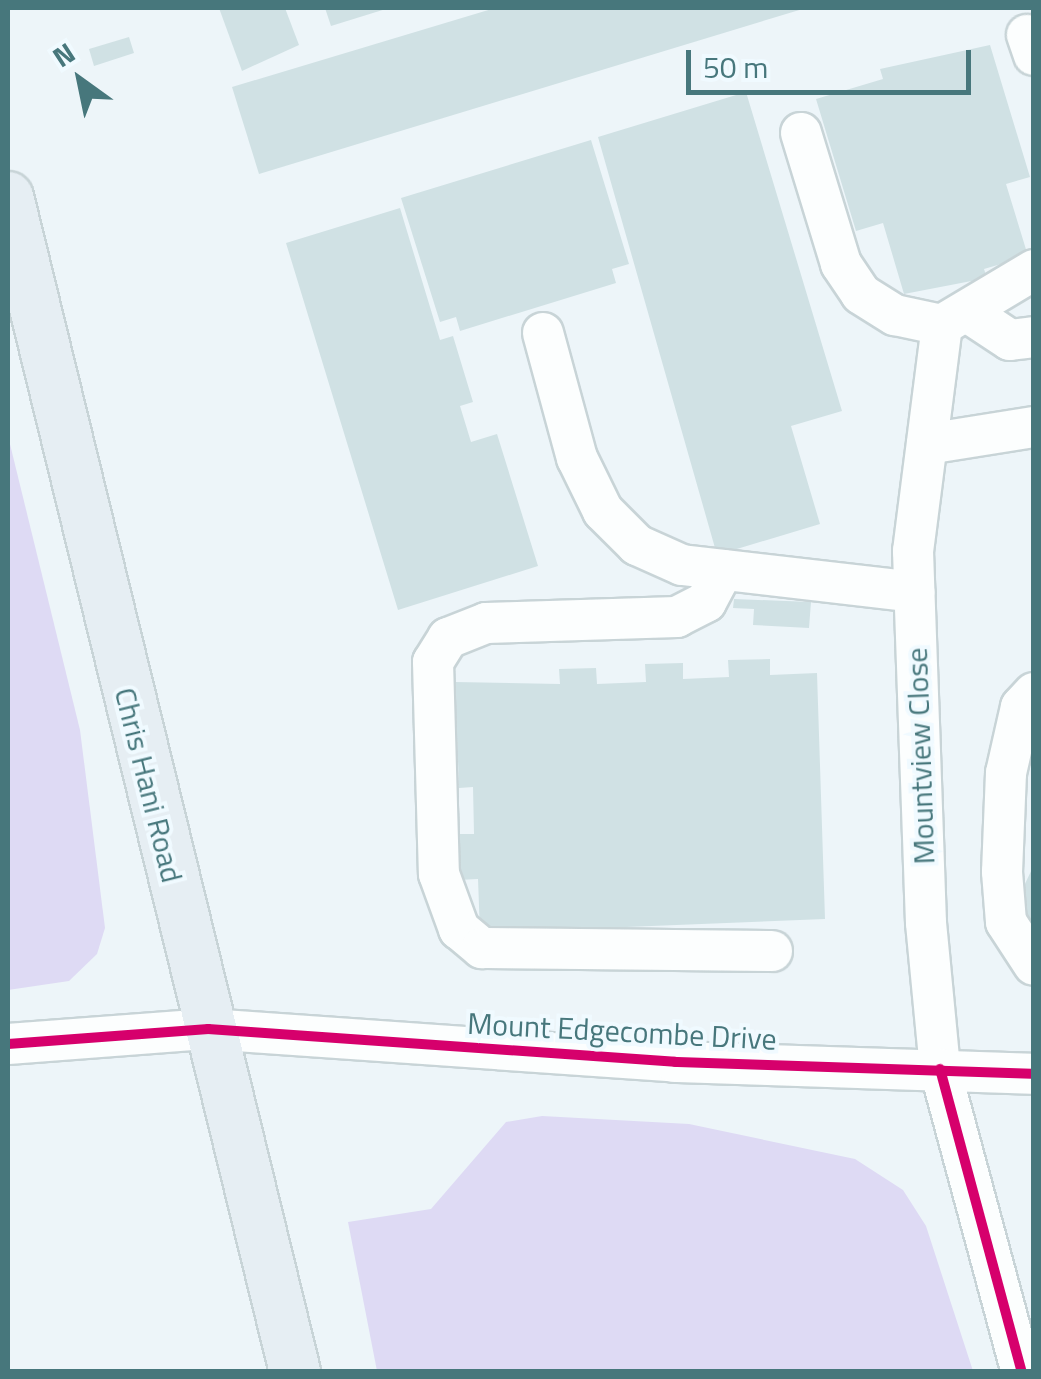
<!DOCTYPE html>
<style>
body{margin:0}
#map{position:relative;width:1041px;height:1379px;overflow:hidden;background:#edf5f9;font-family:"Titillium Web",sans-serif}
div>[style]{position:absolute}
.green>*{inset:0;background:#dedaf4}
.building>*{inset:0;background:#d0e1e4}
.roads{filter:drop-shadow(2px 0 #c8d4d7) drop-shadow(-2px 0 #c8d4d7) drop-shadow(0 2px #c8d4d7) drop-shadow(0 -2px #c8d4d7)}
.minor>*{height:40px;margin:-20px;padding:0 20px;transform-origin:20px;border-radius:20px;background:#fcfefe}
.major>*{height:50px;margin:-25px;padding:0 25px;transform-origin:25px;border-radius:25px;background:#e6eef3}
.cycleway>*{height:10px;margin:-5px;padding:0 5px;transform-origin:5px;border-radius:5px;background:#d6006c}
span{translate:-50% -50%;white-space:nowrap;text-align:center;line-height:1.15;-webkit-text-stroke:8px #f0faff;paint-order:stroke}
.street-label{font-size:30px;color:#47777c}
.frame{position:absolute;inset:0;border:10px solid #47777c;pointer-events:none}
.north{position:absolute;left:30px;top:30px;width:100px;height:100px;-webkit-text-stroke:8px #f0faff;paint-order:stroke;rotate:327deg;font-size:28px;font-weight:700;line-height:40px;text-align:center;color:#47777c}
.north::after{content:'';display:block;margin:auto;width:35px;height:45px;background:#47777c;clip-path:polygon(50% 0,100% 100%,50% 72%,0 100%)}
.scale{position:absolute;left:686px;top:50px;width:285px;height:45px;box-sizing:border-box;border:5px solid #47777c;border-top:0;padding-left:12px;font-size:30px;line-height:35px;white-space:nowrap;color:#47777c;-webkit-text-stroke:8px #f0faff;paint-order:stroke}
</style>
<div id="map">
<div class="green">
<i style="clip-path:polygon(8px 436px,80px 730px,105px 928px,97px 954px,69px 981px,8px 990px)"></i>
<i style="clip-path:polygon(542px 1116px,689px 1124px,855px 1159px,903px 1190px,926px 1226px,973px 1371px,377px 1371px,348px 1222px,431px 1209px,506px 1122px)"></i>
</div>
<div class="building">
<i style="clip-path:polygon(219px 8px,285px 8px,299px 45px,242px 71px)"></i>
<i style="clip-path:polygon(325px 8px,389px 8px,331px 26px)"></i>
<i style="clip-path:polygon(495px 8px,806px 8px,259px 174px,232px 87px)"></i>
<i style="clip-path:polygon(129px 37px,134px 53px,94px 66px,89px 49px)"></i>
<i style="clip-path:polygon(990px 45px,1030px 177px,1006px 184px,1028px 256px,984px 269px,987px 278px,904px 294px,883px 223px,856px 231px,816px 99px,883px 79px,880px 69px)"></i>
<i style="clip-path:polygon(746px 92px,842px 411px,791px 426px,820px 524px,717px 555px,598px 137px)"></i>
<i style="clip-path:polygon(591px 140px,629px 264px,612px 269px,616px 283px,460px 331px,456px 317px,440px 322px,401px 198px)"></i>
<i style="clip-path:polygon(400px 208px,440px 340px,453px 336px,473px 402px,460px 406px,471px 442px,497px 434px,538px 566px,398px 610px,286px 243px)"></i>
<i style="clip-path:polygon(734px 599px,811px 602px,809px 628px,753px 625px,754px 609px,733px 608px)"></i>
<i style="clip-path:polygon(770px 659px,770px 675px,817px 673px,825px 919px,480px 933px,478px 879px,458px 880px,456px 834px,474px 834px,473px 787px,459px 788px,455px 682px,560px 684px,559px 669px,596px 668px,597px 684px,646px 682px,645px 664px,683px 663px,683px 679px,729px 677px,728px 660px)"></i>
<i style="clip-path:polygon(1034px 865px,1034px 939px,1029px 939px,1022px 890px)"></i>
</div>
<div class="roads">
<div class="minor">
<i style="left:1027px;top:35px;width:21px;rotate:71deg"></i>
<i style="left:801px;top:133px;width:137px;rotate:73deg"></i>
<i style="left:841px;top:264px;width:36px;rotate:56deg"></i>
<i style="left:861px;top:294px;width:40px;rotate:32deg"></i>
<i style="left:895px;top:315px;width:48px;rotate:12deg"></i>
<i style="left:942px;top:325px;width:228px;rotate:97.3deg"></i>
<i style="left:913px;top:551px;width:372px;rotate:88deg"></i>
<i style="left:926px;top:923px;width:147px;rotate:84.5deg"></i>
<i style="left:940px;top:1069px;width:314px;rotate:74.9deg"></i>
<i style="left:969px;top:313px;width:49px;rotate:33.4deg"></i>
<i style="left:1010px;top:340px;width:24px;rotate:-7deg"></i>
<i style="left:942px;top:325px;width:107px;rotate:-30.9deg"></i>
<i style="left:543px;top:333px;width:130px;rotate:74.8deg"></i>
<i style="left:577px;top:458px;width:59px;rotate:63.9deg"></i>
<i style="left:603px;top:511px;width:48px;rotate:45deg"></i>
<i style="left:637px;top:545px;width:49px;rotate:24deg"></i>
<i style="left:682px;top:565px;width:234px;rotate:6.6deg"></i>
<i style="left:927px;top:444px;width:108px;rotate:-9deg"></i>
<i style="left:723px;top:570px;width:36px;rotate:118deg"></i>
<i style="left:706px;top:602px;width:33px;rotate:153deg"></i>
<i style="left:677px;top:617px;width:191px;rotate:178.2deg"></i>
<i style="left:486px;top:623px;width:41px;rotate:158.5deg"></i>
<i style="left:448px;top:638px;width:28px;rotate:122deg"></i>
<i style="left:433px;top:662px;width:212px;rotate:88.4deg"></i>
<i style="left:439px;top:874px;width:59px;rotate:70deg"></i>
<i style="left:459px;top:929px;width:30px;rotate:40deg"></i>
<i style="left:482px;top:948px;width:290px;rotate:0.6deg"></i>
<i style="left:1034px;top:693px;width:19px;rotate:133deg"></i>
<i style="left:1021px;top:707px;width:68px;rotate:102.8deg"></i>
<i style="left:1006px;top:773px;width:99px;rotate:92.3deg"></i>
<i style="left:1002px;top:872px;width:50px;rotate:85.4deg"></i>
<i style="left:1006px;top:922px;width:51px;rotate:56.9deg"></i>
<i style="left:8px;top:1044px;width:201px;rotate:-4.3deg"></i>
<i style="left:208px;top:1029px;width:468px;rotate:4deg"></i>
<i style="left:675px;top:1062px;width:359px;rotate:1.9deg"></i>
</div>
<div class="major">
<i style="left:8px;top:197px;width:1210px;rotate:76.27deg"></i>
</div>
</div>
<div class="cycleway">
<i style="left:8px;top:1044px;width:201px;rotate:-4.3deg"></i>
<i style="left:208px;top:1029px;width:468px;rotate:4deg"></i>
<i style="left:675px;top:1062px;width:359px;rotate:1.9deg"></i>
<i style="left:940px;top:1069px;width:314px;rotate:74.9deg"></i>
</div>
<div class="street-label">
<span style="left:920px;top:756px;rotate:-92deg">Mountview Close</span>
<span style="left:149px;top:785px;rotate:76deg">Chris Hani Road</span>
<span style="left:622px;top:1031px;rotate:3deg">Mount Edgecombe Drive</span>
</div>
<div class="frame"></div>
<div class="north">N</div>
<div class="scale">50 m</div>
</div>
